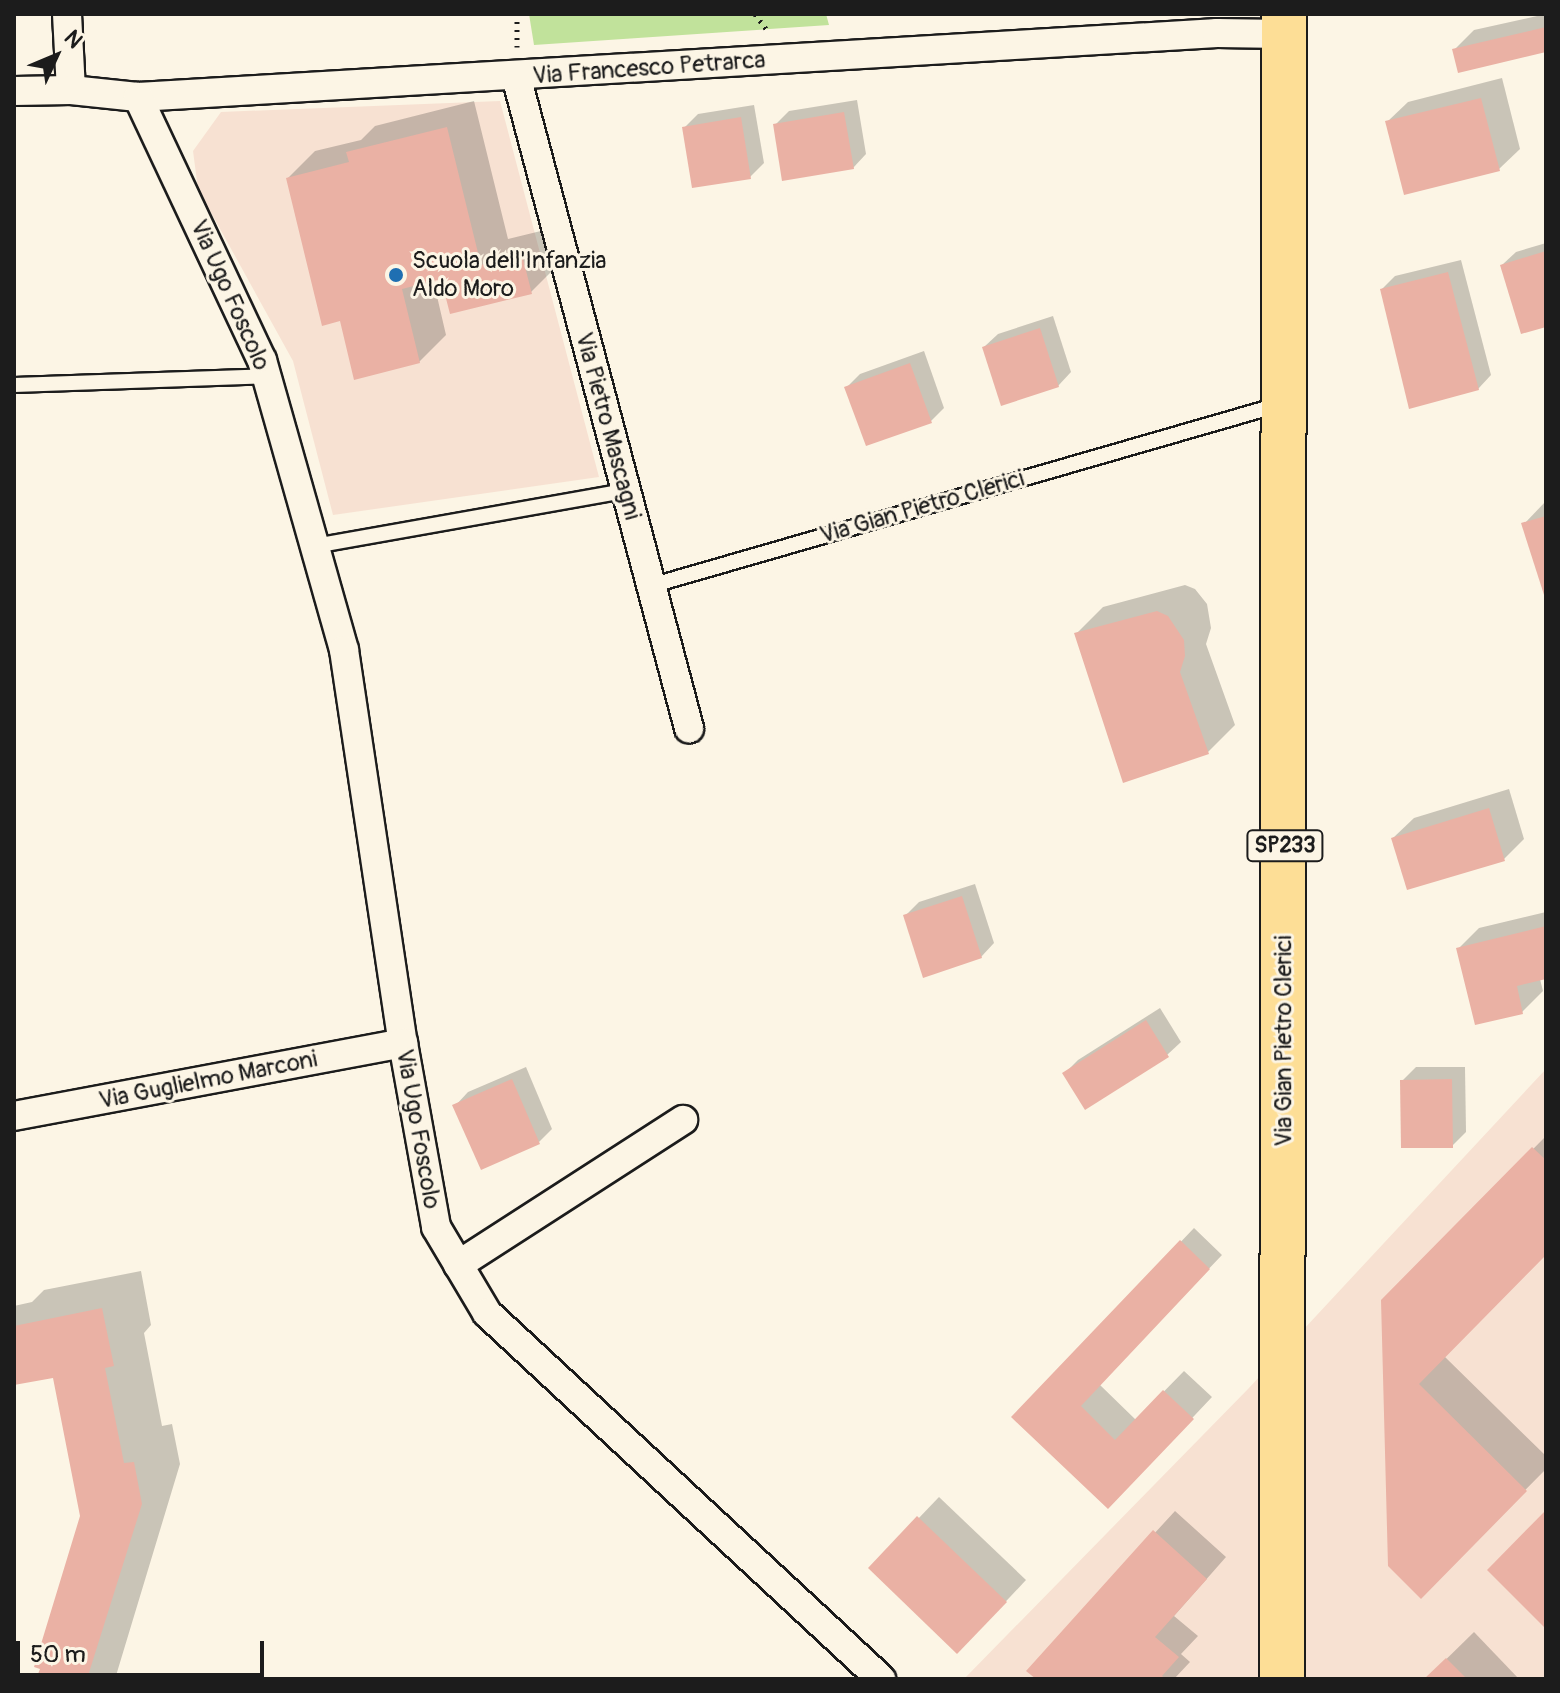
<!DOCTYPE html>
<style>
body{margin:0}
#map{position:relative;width:1560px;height:1693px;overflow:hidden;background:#fcf5e5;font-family:Pangolin,sans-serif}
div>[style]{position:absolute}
.built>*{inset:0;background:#f7e1d2}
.green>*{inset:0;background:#c1e29b}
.shadow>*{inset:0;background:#0003}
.building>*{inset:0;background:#eab1a4}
.path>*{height:5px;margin-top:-2.5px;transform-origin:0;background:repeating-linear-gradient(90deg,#1c1c1c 0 2px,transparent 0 8px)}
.roads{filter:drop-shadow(2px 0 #1c1c1c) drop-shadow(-2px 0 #1c1c1c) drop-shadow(0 2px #1c1c1c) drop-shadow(0 -2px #1c1c1c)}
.service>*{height:14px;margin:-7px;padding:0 7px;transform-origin:7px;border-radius:7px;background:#fcf5e5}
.minor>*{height:28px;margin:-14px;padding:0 14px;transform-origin:14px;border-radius:14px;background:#fcf5e5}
.primary>*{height:44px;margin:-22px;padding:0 22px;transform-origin:22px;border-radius:22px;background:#fdde96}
.dots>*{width:22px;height:22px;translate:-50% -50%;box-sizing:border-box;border:4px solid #fcf5e5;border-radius:50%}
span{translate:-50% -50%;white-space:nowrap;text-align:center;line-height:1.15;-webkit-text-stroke:6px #fcf5e5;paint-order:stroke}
.shield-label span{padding:2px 6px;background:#fcf5e5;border:2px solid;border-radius:6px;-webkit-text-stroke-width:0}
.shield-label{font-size:22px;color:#1c1c1c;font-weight:700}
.street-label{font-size:24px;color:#1c1c1c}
.poi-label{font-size:24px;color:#1c1c1c}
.left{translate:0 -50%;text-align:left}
.frame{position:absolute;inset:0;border:16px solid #1c1c1c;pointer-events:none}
.north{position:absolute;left:16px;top:16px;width:80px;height:80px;-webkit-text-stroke:6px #fcf5e5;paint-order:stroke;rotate:46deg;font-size:22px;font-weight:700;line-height:32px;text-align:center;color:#1c1c1c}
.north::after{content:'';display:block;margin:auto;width:28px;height:36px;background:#1c1c1c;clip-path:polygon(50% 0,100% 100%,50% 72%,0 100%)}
.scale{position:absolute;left:16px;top:1641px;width:248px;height:36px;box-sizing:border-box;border:4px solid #1c1c1c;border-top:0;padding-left:10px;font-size:24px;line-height:28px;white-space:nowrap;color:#1c1c1c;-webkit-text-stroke:6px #fcf5e5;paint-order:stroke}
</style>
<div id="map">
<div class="built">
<i style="clip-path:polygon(500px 101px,599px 477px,333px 515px,293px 361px,198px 189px,193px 151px,221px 112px)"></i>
<i style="clip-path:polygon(1546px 1069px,1546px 1679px,964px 1679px,1248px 1389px)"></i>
</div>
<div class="green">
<i style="clip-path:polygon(529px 14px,826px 14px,829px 25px,534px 45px)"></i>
</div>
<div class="shadow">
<i style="clip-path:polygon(1546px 14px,1546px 50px,1454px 50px,1474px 30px)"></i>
<i style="clip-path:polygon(1502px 78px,1520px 149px,1499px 169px,1387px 122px,1408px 102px)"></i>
<i style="clip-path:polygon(857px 100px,866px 154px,853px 168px,775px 125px,789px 111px)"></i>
<i style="clip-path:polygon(474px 101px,508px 239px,549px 229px,558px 265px,531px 292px,442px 277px,433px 279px,446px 335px,419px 362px,341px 319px,288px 178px,315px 151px,361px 140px,375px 126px)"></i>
<i style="clip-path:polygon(754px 105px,764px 163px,750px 177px,684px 128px,698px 114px)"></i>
<i style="clip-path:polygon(1546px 243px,1546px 325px,1502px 265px,1516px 252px)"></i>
<i style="clip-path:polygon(1461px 260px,1491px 375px,1478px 389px,1382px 289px,1395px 276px)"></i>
<i style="clip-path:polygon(1053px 316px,1071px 372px,1058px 386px,984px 347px,998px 334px)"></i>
<i style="clip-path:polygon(924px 351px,944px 408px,931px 421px,847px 387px,860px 374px)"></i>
<i style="clip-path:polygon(1546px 501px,1546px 594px,1524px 524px)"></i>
<i style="clip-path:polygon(1185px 585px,1195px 589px,1207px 604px,1211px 628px,1206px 644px,1235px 725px,1208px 752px,1076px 634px,1103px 607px)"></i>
<i style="clip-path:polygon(1509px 789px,1524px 839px,1504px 859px,1393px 838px,1414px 818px)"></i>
<i style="clip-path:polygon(975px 884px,994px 943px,981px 957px,906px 915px,919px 902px)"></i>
<i style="clip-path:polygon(1546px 912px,1546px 977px,1540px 979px,1543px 991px,1522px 1012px,1458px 949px,1479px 928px)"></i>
<i style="clip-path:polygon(1160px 1008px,1181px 1042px,1167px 1055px,1064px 1074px,1078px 1060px)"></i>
<i style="clip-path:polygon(526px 1067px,552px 1129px,539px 1142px,455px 1106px,468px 1092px)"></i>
<i style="clip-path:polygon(1416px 1067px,1465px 1067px,1466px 1132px,1452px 1146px,1402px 1081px)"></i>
<i style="clip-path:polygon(1546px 1136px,1546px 1252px,1444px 1356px,1546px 1456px,1546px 1469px,1421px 1596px,1383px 1301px)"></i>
<i style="clip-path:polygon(1194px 1228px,1222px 1255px,1099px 1384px,1136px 1420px,1184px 1371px,1212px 1397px,1128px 1486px,1014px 1417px)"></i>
<i style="clip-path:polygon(141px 1271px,151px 1325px,144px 1333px,162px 1426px,172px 1424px,180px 1464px,115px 1679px,38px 1679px,82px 1516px,54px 1375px,14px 1383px,14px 1306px,32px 1302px,44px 1290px)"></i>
<i style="clip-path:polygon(939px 1497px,1026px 1580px,978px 1631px,871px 1568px)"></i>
<i style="clip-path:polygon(1175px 1511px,1226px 1557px,1174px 1616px,1198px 1636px,1181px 1654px,1190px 1662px,1174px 1679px,1039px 1679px,1029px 1670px)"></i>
<i style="clip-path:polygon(1474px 1632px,1519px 1679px,1426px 1679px)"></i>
</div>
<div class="building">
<i style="clip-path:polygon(1546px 27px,1546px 52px,1458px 73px,1452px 49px)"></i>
<i style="clip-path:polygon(1481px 98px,1500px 171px,1404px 195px,1385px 121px)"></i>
<i style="clip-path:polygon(844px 112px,854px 169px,782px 181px,773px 124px)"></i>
<i style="clip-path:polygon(741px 117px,751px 179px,692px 188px,682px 127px)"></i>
<i style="clip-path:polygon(447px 127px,481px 265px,522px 255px,532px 294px,450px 314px,441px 279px,402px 289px,420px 363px,354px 380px,340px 321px,322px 326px,286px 178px,349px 162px,346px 152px)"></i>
<i style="clip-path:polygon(1546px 251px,1546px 327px,1521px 334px,1500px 265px)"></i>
<i style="clip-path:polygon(1448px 272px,1479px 390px,1409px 409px,1380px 289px)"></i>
<i style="clip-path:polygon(1040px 328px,1059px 387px,1001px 406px,982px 347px)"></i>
<i style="clip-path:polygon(910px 363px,932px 423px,866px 446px,844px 387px)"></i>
<i style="clip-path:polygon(1546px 516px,1546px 598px,1545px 598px,1521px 523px)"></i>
<i style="clip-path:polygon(1157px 611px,1168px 616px,1184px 640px,1185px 656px,1180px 672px,1209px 754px,1123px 783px,1074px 633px)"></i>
<i style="clip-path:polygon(1489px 808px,1505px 861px,1407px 890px,1391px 838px)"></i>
<i style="clip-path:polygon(962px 896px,982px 958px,923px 978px,903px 915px)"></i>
<i style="clip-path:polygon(1546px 926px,1546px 979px,1517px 986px,1523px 1014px,1475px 1025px,1456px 948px)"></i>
<i style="clip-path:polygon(1146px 1020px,1169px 1057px,1085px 1110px,1062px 1073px)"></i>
<i style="clip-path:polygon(512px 1079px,540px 1144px,481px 1170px,452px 1105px)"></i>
<i style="clip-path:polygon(1452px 1079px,1453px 1148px,1401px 1148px,1400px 1080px)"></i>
<i style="clip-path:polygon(1532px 1147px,1546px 1160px,1546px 1255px,1419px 1384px,1527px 1491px,1421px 1599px,1388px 1566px,1381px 1300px)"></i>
<i style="clip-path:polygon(1180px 1240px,1210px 1269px,1081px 1406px,1115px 1440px,1163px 1390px,1194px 1419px,1108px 1509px,1011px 1417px)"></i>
<i style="clip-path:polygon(102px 1308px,114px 1366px,105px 1368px,124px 1463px,134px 1462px,142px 1504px,87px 1679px,36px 1679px,40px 1669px,34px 1667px,80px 1516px,53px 1378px,14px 1385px,14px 1326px)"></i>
<i style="clip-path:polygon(1546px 1510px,1546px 1629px,1487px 1570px)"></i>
<i style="clip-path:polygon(917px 1516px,1007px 1602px,957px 1654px,868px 1568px)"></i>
<i style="clip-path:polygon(1153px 1530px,1207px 1579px,1155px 1637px,1179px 1657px,1162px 1676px,1166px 1679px,1036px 1679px,1026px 1671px)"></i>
<i style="clip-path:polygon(1446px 1658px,1467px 1679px,1424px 1679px)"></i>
</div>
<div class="path">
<i style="left:755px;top:14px;width:21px;rotate:53deg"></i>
<i style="left:517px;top:47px;width:33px;rotate:-90deg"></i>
</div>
<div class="roads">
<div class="service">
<i style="left:14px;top:385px;width:253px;rotate:-2deg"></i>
<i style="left:315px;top:546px;width:315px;rotate:-10.1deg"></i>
<i style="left:650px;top:586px;width:654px;rotate:-16.08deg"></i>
</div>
<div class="minor">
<i style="left:67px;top:14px;width:76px;rotate:87deg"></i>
<i style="left:516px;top:76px;width:675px;rotate:75.14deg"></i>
<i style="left:14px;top:91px;width:57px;rotate:-1deg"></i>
<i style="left:71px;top:90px;width:67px;rotate:6deg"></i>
<i style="left:138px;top:97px;width:1081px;rotate:-3.39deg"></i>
<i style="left:1217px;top:33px;width:67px;rotate:0.9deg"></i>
<i style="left:138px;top:97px;width:291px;rotate:64.8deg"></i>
<i style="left:262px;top:360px;width:301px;rotate:74.2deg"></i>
<i style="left:344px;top:650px;width:397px;rotate:81.5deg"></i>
<i style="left:403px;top:1043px;width:187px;rotate:79.8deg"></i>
<i style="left:436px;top:1227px;width:100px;rotate:59.3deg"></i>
<i style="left:487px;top:1313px;width:538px;rotate:42.89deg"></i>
<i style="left:14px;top:1116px;width:396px;rotate:-10.6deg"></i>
<i style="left:458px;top:1265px;width:268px;rotate:-32.8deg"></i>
</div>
<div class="primary">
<i style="left:1282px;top:1679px;width:1665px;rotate:-89.93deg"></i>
</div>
</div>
<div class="dots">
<i style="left:396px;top:275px;background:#1f6fb2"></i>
</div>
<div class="shield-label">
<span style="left:1285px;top:846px">SP233</span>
</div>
<div class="street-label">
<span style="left:649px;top:68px;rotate:-4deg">Via Francesco Petrarca</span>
<span style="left:230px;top:295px;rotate:66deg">Via Ugo Foscolo</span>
<span style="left:608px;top:426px;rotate:75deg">Via Pietro Mascagni</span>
<span style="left:922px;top:507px;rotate:-16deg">Via Gian Pietro Clerici</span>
<span style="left:1284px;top:1041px;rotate:-90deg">Via Gian Pietro Clerici</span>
<span style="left:208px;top:1080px;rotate:-11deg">Via Guglielmo Marconi</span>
<span style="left:418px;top:1129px;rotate:80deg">Via Ugo Foscolo</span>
</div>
<div class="poi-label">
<span class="left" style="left:412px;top:275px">Scuola dell'Infanzia<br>Aldo Moro</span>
</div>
<div class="frame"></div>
<div class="north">N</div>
<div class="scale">50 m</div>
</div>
